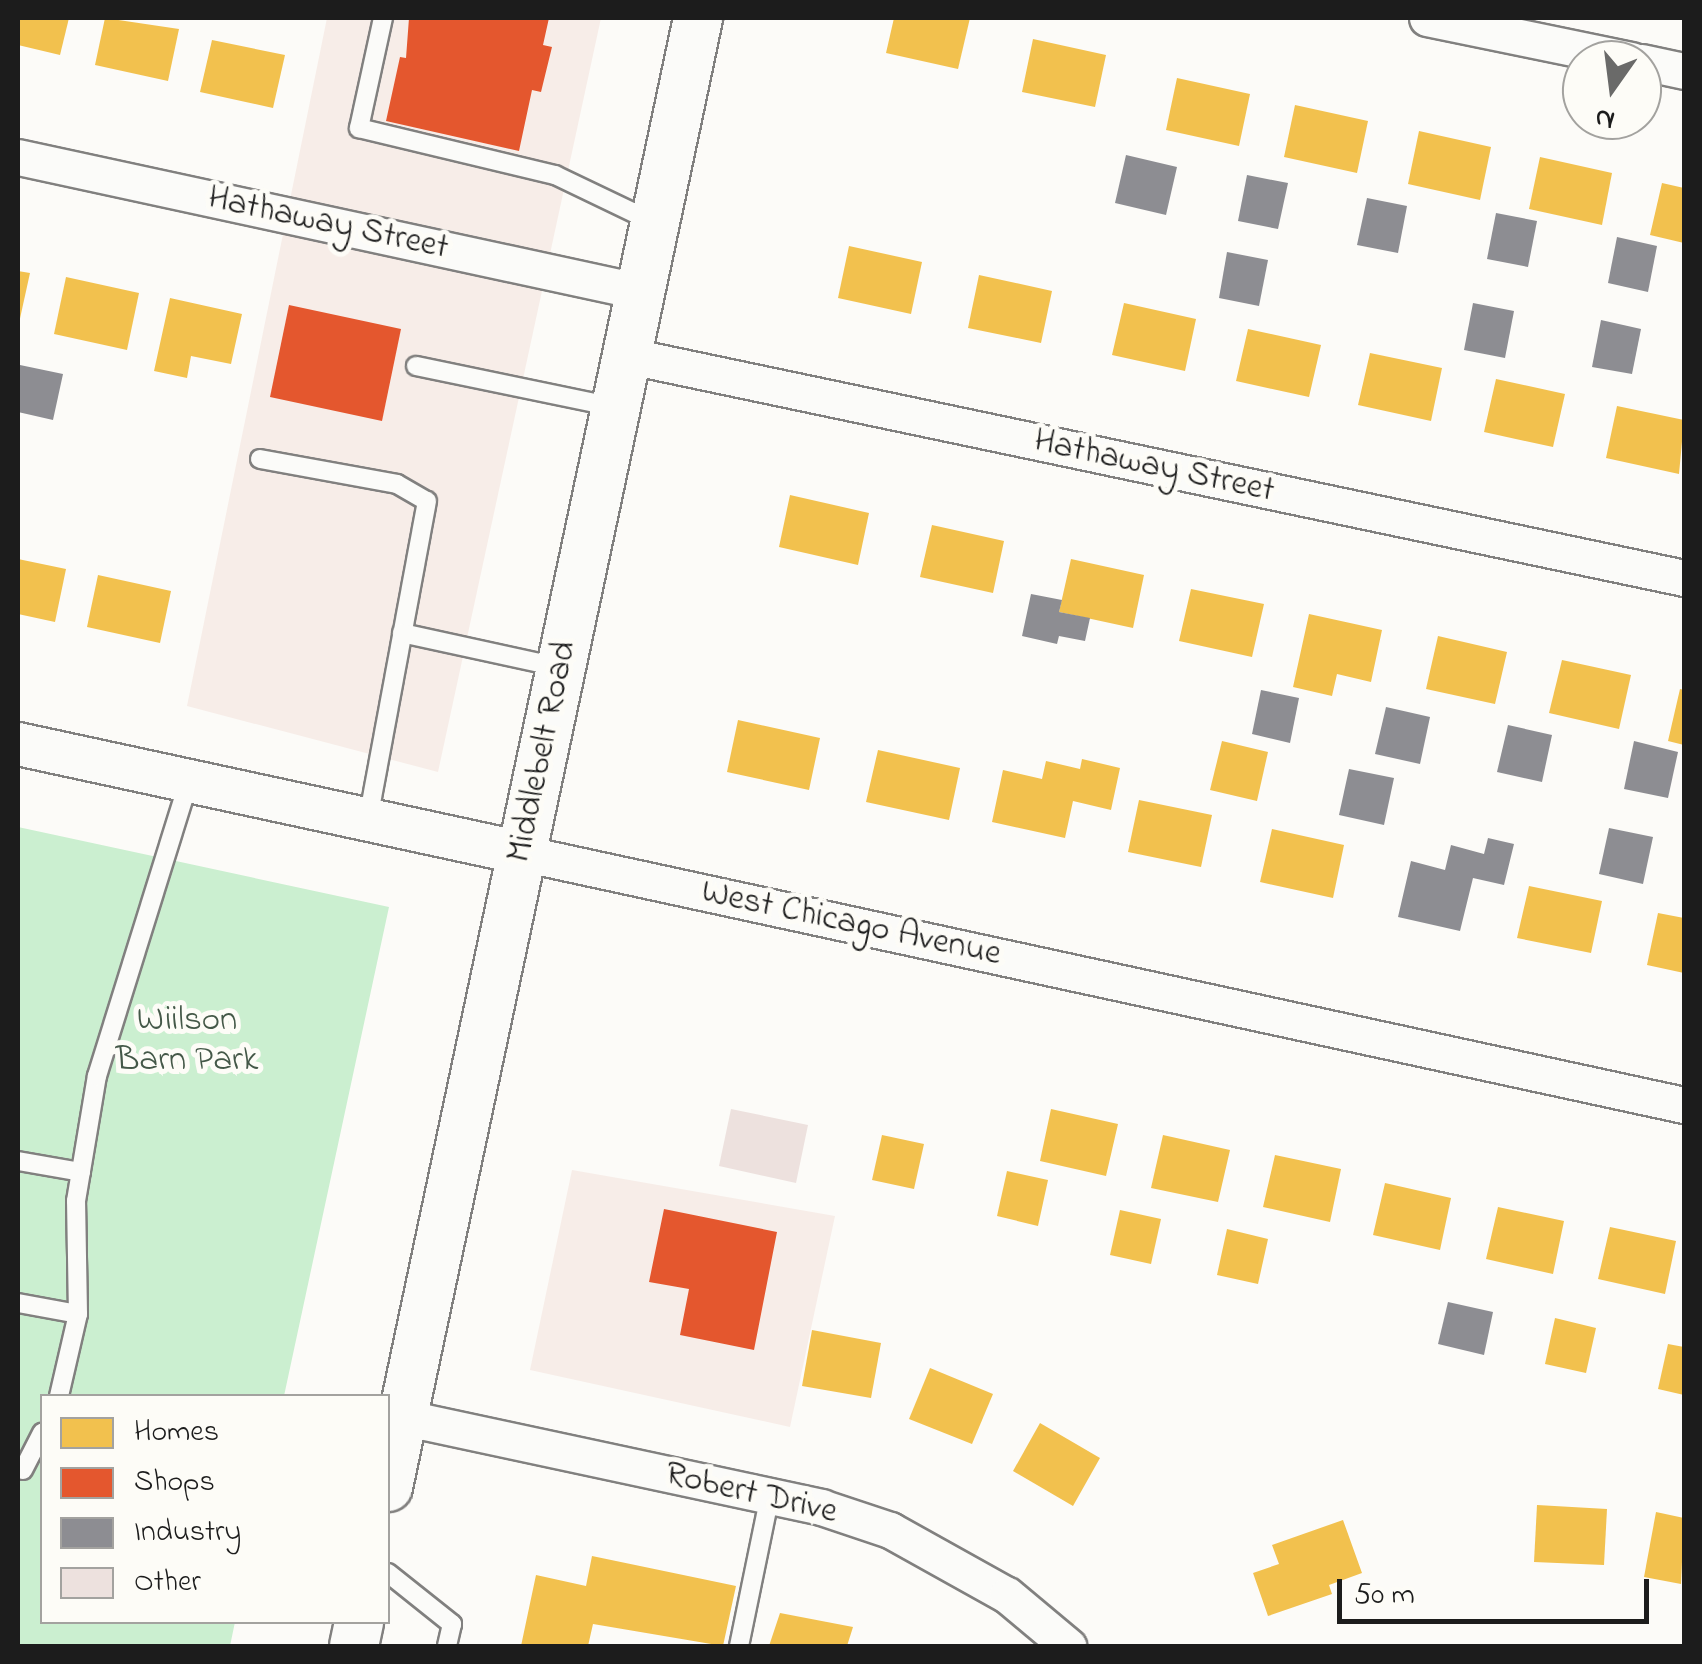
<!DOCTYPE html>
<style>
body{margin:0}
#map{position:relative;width:1702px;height:1664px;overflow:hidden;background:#fcfbf8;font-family:"Indie Flower",sans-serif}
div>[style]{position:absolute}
.built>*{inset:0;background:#f7ede8}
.green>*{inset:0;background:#cbefd0}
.homes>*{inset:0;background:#f2c14e}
.shops>*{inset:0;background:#e4572e}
.industry>*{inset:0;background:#8d8d92}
.building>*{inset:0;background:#ede1de}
.roads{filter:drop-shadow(2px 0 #81807f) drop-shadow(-2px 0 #81807f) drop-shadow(0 2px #81807f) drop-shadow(0 -2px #81807f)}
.service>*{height:18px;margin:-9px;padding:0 9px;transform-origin:9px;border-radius:9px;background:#fbfbf9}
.minor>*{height:35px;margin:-17.5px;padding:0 17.5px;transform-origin:17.5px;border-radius:17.5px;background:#fbfbf9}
.tertiary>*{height:42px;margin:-21px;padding:0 21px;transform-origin:21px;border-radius:21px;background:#fbfbf9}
.secondary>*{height:48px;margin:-24px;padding:0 24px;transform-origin:24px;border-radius:24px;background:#fbfbf9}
span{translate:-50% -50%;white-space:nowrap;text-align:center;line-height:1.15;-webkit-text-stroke:10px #fdfcf7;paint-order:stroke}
.street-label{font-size:35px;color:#1c1c1c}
.park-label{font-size:35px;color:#445848}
.frame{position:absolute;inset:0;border:20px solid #1c1c1c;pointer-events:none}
.legend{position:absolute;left:40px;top:1394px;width:350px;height:230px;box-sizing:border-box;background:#fdfcf7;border:2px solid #a3a29f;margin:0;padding:12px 18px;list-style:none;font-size:30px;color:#1c1c1c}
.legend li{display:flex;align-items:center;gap:20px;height:50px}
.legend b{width:50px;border:2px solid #a3a29f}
.north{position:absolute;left:1562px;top:40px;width:100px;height:100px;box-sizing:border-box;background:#fdfcf7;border:2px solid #a3a29f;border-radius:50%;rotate:194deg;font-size:28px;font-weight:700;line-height:40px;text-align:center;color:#1c1c1c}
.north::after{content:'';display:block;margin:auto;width:35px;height:45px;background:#6a6a69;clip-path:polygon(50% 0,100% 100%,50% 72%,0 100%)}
.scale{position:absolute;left:1337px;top:1579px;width:312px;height:45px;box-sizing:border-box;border:5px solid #1c1c1c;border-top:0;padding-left:12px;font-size:30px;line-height:35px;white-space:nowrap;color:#1c1c1c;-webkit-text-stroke:8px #fdfcf7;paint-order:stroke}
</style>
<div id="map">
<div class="built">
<i style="clip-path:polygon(327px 18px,601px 18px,438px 772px,187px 706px)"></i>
<i style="clip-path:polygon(572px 1170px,835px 1216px,790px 1427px,530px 1370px)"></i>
</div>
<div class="green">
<i style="clip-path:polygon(18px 827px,389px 907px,284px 1396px,42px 1396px,42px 1622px,235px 1622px,230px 1646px,18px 1646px)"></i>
</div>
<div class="homes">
<i style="clip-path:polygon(18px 18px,69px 18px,60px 55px,18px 45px)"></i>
<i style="clip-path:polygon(105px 18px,179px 29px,168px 81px,95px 65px)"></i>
<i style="clip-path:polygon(894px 18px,970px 18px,958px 69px,886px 53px)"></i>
<i style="clip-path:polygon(1033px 39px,1106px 55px,1095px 107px,1022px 92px)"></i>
<i style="clip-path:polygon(212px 40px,285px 55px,273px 108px,200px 92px)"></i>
<i style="clip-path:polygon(1177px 78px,1250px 94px,1239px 146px,1166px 130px)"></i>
<i style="clip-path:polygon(1295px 105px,1368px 121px,1357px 173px,1284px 157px)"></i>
<i style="clip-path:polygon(1419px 131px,1491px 147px,1480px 200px,1408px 184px)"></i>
<i style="clip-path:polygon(1540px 157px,1612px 173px,1602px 225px,1529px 209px)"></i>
<i style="clip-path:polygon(1662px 183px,1684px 188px,1684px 243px,1650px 235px)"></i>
<i style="clip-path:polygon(849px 246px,922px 262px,911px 314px,838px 298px)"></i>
<i style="clip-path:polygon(18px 271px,30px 273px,19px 323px,18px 323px)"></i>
<i style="clip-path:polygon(979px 275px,1052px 291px,1041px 343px,968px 328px)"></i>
<i style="clip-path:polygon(66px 277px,139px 293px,127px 350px,54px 334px)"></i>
<i style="clip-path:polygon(170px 298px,242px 314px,231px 364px,191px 356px,187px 378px,154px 371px)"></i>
<i style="clip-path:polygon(1124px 303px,1196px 319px,1185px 371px,1112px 355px)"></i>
<i style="clip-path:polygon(1248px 329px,1321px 345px,1309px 397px,1236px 381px)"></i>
<i style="clip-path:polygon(1370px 353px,1442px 368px,1431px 421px,1358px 405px)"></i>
<i style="clip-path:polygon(1496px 379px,1565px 394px,1553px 447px,1484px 432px)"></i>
<i style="clip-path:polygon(1617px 406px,1684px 420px,1679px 474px,1606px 458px)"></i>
<i style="clip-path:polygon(790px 495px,869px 513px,858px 565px,779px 547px)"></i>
<i style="clip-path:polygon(932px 525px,1004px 541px,993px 593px,920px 577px)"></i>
<i style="clip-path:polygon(18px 559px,66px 569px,55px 622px,18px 614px)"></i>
<i style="clip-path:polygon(1071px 559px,1144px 575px,1133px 628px,1059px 612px)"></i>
<i style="clip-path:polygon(98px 575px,171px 591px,160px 643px,87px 627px)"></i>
<i style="clip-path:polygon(1191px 589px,1264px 604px,1252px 657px,1179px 641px)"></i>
<i style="clip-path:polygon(1309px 614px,1382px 630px,1371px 682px,1337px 674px,1332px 696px,1293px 687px)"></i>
<i style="clip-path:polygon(1438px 636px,1507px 652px,1495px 704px,1426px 689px)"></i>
<i style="clip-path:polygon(1562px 660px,1631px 675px,1619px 729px,1549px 713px)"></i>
<i style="clip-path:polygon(1680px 689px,1684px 690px,1684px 745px,1668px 741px)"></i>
<i style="clip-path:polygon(738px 720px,820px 738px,809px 790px,727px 772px)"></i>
<i style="clip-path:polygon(1222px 741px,1268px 752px,1257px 801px,1210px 790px)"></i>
<i style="clip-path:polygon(878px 750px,960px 768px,949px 820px,866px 802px)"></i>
<i style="clip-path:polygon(1082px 759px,1120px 768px,1111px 810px,1073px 801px,1065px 838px,992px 822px,1003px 770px,1042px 779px,1046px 761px,1080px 769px)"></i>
<i style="clip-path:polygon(1139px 800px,1212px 815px,1201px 867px,1128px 852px)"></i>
<i style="clip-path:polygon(1272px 829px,1344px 845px,1333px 898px,1260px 882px)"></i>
<i style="clip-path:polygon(1529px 886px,1602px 901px,1591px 953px,1517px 938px)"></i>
<i style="clip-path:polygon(1658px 913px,1684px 918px,1684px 973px,1647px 965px)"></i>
<i style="clip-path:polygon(1051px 1109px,1118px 1124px,1106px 1176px,1040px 1161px)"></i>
<i style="clip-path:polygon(882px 1135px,924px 1144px,914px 1189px,872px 1180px)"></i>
<i style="clip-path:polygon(1163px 1135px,1230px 1150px,1218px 1202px,1151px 1188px)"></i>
<i style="clip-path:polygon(1275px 1155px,1341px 1169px,1330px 1222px,1263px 1207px)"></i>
<i style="clip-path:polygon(1007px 1171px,1048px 1180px,1038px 1226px,997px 1216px)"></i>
<i style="clip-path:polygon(1385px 1183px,1451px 1198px,1440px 1250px,1373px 1235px)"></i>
<i style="clip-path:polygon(1498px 1207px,1564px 1221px,1553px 1274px,1486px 1259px)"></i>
<i style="clip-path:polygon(1120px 1210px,1161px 1219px,1151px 1264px,1110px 1255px)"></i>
<i style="clip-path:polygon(1610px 1227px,1676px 1241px,1665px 1294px,1598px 1279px)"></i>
<i style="clip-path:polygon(1227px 1229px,1268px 1239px,1258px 1284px,1217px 1275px)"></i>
<i style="clip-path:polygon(1555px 1318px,1596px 1328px,1586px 1373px,1545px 1364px)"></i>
<i style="clip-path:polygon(812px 1330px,881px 1343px,871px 1398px,802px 1386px)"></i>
<i style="clip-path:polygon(1668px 1344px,1684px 1347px,1684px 1395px,1658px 1389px)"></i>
<i style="clip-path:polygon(930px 1368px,993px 1394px,972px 1444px,909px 1419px)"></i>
<i style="clip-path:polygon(1040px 1423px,1100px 1458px,1073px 1506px,1013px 1471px)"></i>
<i style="clip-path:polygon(1537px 1505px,1607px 1509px,1604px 1565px,1534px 1562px)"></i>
<i style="clip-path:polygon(1656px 1512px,1684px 1518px,1681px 1584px,1644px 1577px)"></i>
<i style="clip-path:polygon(1343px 1520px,1362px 1573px,1329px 1585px,1332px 1594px,1268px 1616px,1253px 1573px,1279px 1564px,1272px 1545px)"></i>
<i style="clip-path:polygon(592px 1556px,736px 1586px,723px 1646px,593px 1624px,588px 1646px,521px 1646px,536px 1575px,586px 1586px)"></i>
<i style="clip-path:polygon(780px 1613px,853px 1627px,847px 1646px,769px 1646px)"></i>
</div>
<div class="shops">
<i style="clip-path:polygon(409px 18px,549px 18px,543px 45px,552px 47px,541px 92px,532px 90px,519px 151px,386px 121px,400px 57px,406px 58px)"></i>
<i style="clip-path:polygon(289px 305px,401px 329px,382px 421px,270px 397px)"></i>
<i style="clip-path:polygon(664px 1209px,777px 1232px,754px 1350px,680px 1335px,689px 1289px,649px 1282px)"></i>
</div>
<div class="industry">
<i style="clip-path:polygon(1126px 155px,1177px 167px,1166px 215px,1115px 203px)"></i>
<i style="clip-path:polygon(1247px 175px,1288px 183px,1278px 229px,1238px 221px)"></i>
<i style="clip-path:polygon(1367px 198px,1407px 206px,1398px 253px,1357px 245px)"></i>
<i style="clip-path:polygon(1496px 213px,1537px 221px,1528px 267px,1487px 259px)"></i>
<i style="clip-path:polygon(1617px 237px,1657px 246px,1648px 292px,1608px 283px)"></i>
<i style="clip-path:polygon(1227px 252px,1268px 260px,1259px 306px,1219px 298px)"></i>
<i style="clip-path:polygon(1473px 303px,1514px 311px,1505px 358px,1464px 350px)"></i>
<i style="clip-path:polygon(1601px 320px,1641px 329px,1632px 374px,1592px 367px)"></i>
<i style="clip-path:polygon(20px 365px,63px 374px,53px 420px,18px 412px)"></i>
<i style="clip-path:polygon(1031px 594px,1062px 600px,1059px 612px,1090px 618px,1085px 641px,1059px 636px,1057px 644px,1022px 636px)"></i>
<i style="clip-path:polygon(1261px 690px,1299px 698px,1290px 743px,1252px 734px)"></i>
<i style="clip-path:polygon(1386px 707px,1430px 717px,1420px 764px,1375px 754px)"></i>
<i style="clip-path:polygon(1508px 725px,1552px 735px,1542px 782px,1497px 772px)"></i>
<i style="clip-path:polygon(1634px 741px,1678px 752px,1668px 798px,1624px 789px)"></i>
<i style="clip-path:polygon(1349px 769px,1394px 778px,1384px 825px,1339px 815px)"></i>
<i style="clip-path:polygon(1609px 828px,1653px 837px,1643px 884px,1599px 874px)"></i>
<i style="clip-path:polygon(1488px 838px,1514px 844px,1504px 885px,1473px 878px,1460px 931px,1398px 917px,1411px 861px,1445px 870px,1451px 845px,1484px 854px)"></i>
<i style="clip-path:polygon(1448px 1302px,1493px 1312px,1484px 1355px,1438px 1344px)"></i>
</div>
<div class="building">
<i style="clip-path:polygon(731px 1109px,808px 1125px,796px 1183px,719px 1166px)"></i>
</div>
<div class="roads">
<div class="service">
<i style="left:383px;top:18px;width:113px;rotate:102.3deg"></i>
<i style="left:359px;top:128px;width:202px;rotate:13.5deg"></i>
<i style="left:555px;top:175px;width:109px;rotate:25.6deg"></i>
<i style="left:416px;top:366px;width:202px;rotate:11.7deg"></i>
<i style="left:260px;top:459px;width:139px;rotate:10.3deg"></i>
<i style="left:397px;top:484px;width:34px;rotate:30deg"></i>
<i style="left:427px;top:501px;width:324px;rotate:100.5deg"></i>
<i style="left:402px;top:633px;width:160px;rotate:12.3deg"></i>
<i style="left:18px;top:1161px;width:64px;rotate:9.9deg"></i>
<i style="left:18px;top:1303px;width:61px;rotate:10.4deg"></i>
<i style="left:59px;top:1396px;width:84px;rotate:-77deg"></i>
<i style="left:78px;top:1314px;width:113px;rotate:-91deg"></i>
<i style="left:76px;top:1201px;width:127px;rotate:-80.5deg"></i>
<i style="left:97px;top:1076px;width:309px;rotate:-72.7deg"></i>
<i style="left:23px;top:1470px;width:42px;rotate:-62.8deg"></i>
<i style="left:388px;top:1573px;width:82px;rotate:38.6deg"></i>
<i style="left:452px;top:1624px;width:23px;rotate:103deg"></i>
<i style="left:739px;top:1646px;width:154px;rotate:-78.4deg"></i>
</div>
<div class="minor">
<i style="left:1427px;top:18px;width:209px;rotate:11.6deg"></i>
<i style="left:1642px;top:62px;width:43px;rotate:12.1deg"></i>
<i style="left:18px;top:157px;width:634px;rotate:12.2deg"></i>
<i style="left:625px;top:355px;width:1082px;rotate:11.89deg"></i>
<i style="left:522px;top:853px;width:1189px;rotate:12.24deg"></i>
<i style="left:402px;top:1417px;width:429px;rotate:12.1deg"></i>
<i style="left:821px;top:1507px;width:73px;rotate:18.4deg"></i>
<i style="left:890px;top:1530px;width:134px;rotate:29.1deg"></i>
<i style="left:1007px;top:1595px;width:80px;rotate:39.9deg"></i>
</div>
<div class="tertiary">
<i style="left:18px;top:744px;width:516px;rotate:12.2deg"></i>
</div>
<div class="secondary">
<i style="left:388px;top:1487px;width:1501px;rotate:-78.08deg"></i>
<i style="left:354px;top:1646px;width:25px;rotate:-78deg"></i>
</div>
</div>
<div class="street-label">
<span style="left:328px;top:224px;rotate:12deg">Hathaway Street</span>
<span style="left:1154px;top:467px;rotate:12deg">Hathaway Street</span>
<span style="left:543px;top:752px;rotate:-78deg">Middlebelt Road</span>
<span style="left:851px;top:924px;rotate:12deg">West Chicago Avenue</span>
<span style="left:751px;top:1494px;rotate:13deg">Robert Drive</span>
</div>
<div class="park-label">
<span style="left:187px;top:1041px">Wiilson<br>Barn Park</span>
</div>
<div class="frame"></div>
<ul class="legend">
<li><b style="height:28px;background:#f2c14e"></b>Homes</li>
<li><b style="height:28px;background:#e4572e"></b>Shops</li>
<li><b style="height:28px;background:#8d8d92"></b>Industry</li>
<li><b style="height:28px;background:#ede1de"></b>Other</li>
</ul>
<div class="north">N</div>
<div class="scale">50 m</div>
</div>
